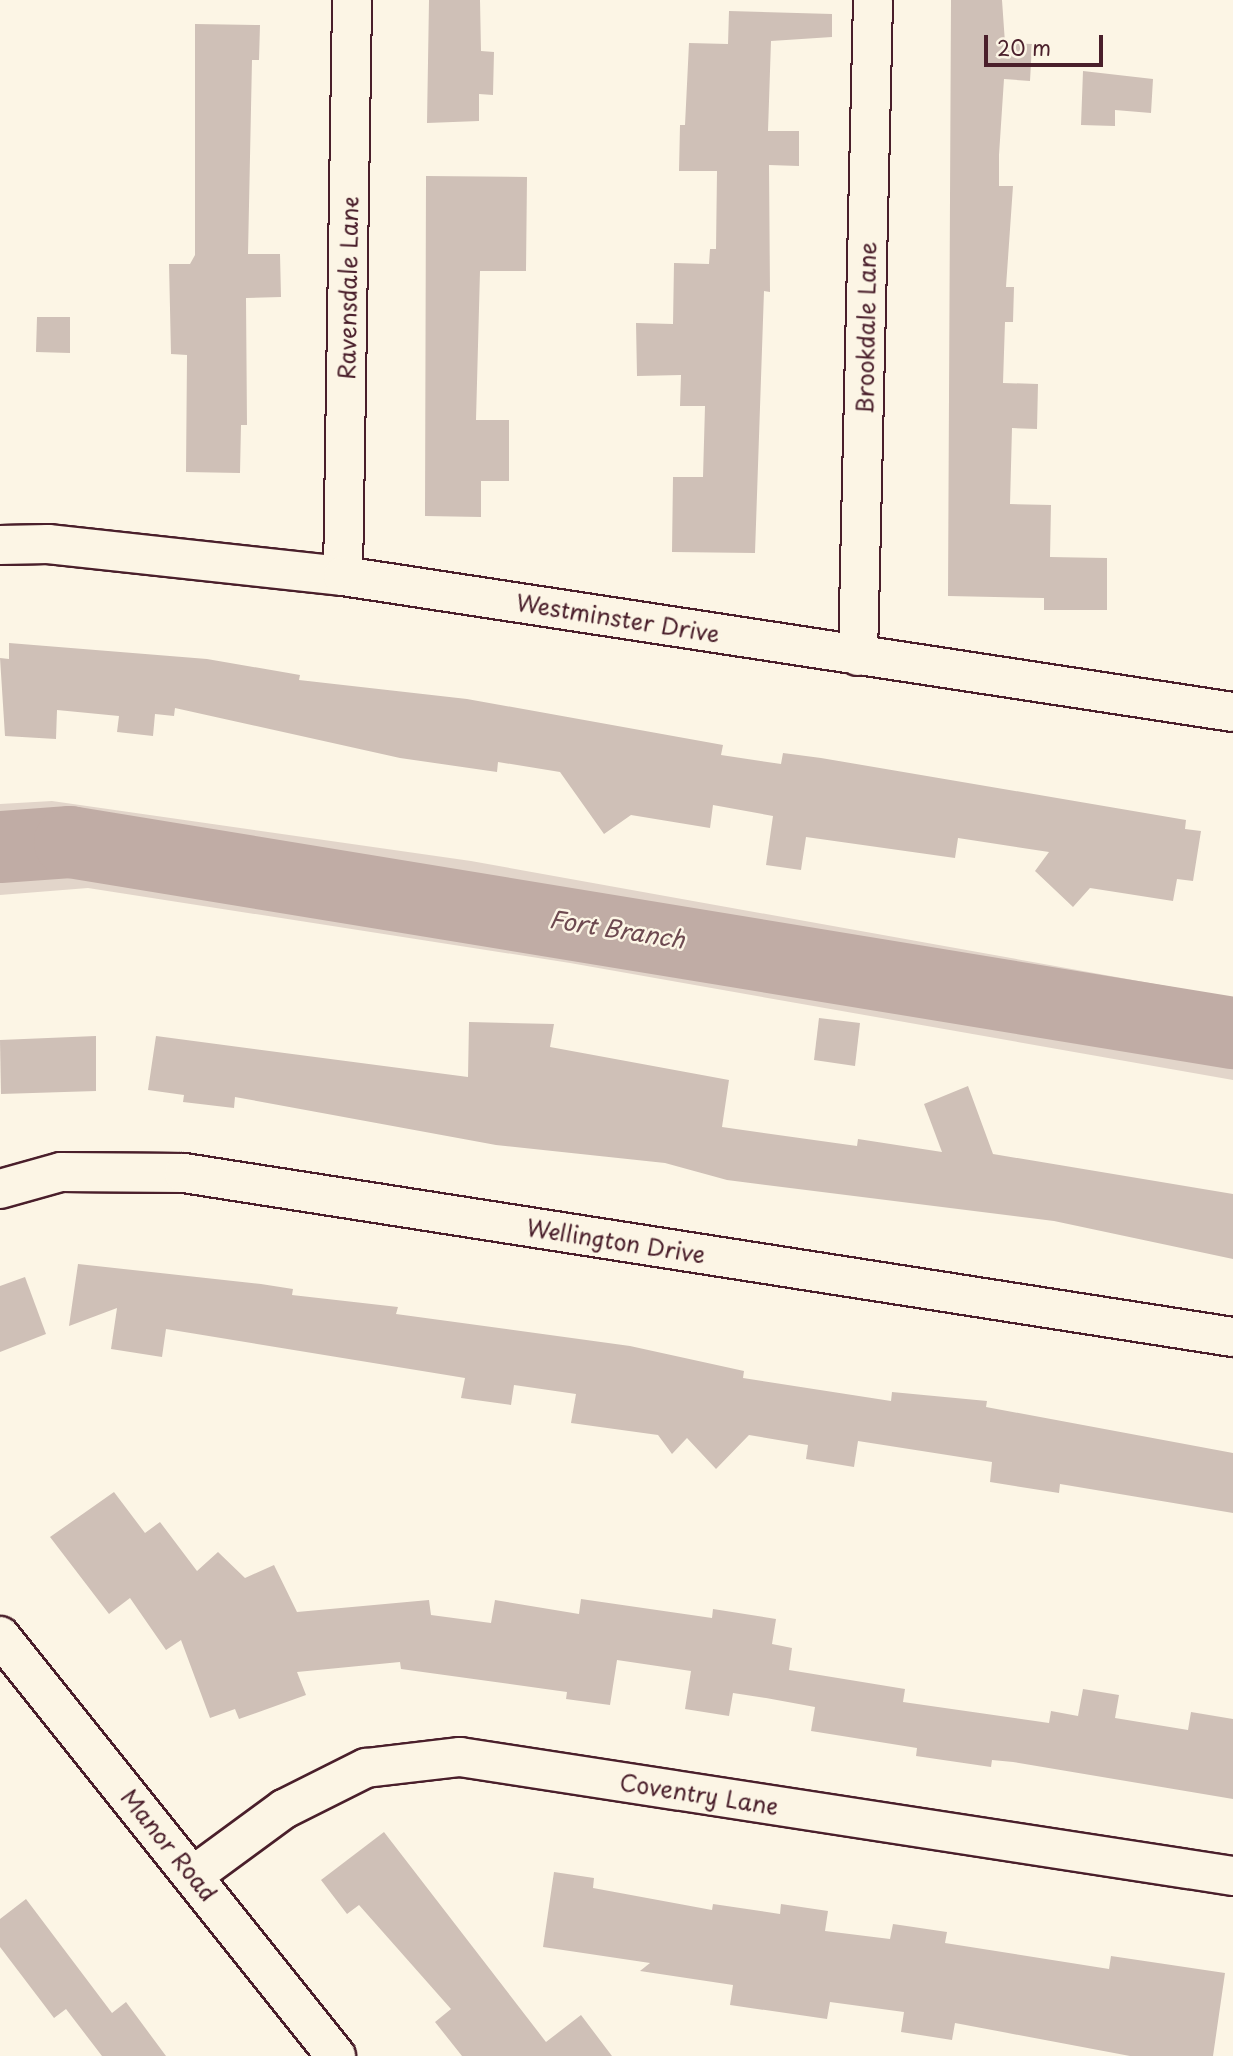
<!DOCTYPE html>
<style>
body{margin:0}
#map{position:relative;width:1233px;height:2056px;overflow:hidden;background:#fcf5e5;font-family:"Playpen Sans",sans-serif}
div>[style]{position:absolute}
.green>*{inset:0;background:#e2d5ca}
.river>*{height:72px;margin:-36px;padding:0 36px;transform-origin:36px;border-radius:36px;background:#c0aca5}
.building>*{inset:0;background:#cfc0b7}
.roads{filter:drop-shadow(2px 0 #4a1f2b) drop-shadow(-2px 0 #4a1f2b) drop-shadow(0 2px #4a1f2b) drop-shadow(0 -2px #4a1f2b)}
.street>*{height:38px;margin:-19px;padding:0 19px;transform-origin:19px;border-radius:19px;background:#fcf5e5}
.secondary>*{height:38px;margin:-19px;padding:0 19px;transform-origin:19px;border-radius:19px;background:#fcf5e5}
span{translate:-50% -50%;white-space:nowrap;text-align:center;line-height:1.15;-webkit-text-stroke:5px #fcf5e5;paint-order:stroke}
.street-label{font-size:23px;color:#4a1f2b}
.water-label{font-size:24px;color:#6d4950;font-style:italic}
.scale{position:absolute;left:984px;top:35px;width:119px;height:32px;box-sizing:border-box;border:4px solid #4a1f2b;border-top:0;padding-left:9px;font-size:21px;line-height:24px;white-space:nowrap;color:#4a1f2b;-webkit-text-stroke:5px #fcf5e5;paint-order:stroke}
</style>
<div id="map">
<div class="green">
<i style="clip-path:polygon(52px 801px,471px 861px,1233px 998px,1233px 1080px,570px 963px,88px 888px,0 895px,0 804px)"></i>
</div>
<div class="river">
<i style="left:0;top:847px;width:70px;rotate:-4.1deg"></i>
<i style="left:70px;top:842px;width:1179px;rotate:9.33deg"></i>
</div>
<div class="building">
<i style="clip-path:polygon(429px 0,480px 0,481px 51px,494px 52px,493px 95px,479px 94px,479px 121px,427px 123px)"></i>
<i style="clip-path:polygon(951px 0,1002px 0,1005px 43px,1032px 44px,1030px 81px,1004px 79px,999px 155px,999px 186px,1013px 186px,1006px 287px,1014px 287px,1013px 322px,1005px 322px,1003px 383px,1038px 384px,1037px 429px,1012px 428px,1010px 504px,1051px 505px,1050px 557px,1107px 558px,1107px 610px,1044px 610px,1044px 598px,948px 596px)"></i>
<i style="clip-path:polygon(729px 11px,832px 14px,832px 37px,771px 41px,768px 131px,799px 131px,799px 166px,769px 165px,770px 292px,764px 291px,755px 553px,672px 552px,673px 477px,703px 477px,705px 406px,680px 406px,681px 375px,637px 376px,636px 323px,673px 324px,674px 263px,709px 264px,710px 249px,716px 249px,717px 171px,679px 171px,680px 125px,685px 125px,689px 43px,728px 44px)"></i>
<i style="clip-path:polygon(195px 24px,260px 25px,259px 60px,252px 60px,248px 254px,280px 254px,281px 297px,246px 298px,247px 425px,241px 425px,240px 473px,186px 472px,187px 355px,171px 354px,169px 264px,190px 264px,195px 255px)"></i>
<i style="clip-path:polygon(1083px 71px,1153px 79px,1151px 113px,1115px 110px,1115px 126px,1081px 125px)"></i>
<i style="clip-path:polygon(426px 176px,527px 177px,526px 271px,480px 271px,476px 420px,509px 420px,509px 481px,481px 481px,481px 517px,425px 516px)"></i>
<i style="clip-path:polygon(37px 317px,70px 317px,70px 353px,36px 352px)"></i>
<i style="clip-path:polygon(9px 643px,207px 659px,300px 675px,299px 680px,467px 699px,723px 745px,721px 755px,781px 764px,783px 753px,821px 758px,1186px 820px,1185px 829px,1201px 831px,1193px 881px,1177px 879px,1173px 901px,1090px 888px,1073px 907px,1035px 871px,1049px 852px,958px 838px,955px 858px,806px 837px,801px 870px,766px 865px,773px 816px,713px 805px,710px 828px,631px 815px,604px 834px,560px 772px,498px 762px,497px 772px,400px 758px,175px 708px,174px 716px,155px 714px,153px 736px,117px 732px,119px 716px,57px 710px,56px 739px,5px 736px,0 658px,9px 659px)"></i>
<i style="clip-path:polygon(819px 1018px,860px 1023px,855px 1066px,814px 1060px)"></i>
<i style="clip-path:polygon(469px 1022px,554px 1024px,550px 1047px,729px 1080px,722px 1127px,857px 1146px,858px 1139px,942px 1152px,924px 1104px,968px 1086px,993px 1154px,1233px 1194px,1233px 1259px,1054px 1221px,727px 1180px,665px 1163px,496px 1145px,235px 1097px,234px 1108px,183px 1102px,184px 1095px,148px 1090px,156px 1036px,468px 1077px)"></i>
<i style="clip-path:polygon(96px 1036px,96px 1091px,1px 1094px,0 1040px)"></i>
<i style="clip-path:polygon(78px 1264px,261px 1284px,293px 1289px,292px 1295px,398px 1307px,396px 1314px,630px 1346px,744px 1371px,743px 1378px,891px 1401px,892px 1392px,987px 1401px,986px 1407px,1233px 1453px,1233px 1513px,1060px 1484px,1059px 1493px,990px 1482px,992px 1462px,858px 1441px,854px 1467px,806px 1459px,808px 1445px,749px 1435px,716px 1469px,687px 1438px,672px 1454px,658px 1435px,571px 1423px,576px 1394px,514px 1385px,511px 1405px,461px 1398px,465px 1378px,166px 1329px,162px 1357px,111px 1349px,117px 1308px,69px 1326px)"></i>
<i style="clip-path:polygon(25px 1277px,46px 1334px,0 1352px,0 1286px)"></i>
<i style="clip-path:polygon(114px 1492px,145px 1533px,160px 1522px,197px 1571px,218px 1552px,245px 1578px,274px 1565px,297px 1612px,429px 1600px,431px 1615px,491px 1623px,495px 1600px,579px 1614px,581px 1599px,712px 1618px,713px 1609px,776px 1619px,772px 1644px,792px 1648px,789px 1670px,905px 1689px,903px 1702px,1049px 1723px,1051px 1711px,1078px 1716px,1083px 1689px,1119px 1695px,1115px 1718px,1188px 1730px,1191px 1712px,1233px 1719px,1233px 1799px,1013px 1762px,992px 1760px,991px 1767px,916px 1756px,917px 1748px,811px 1731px,815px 1707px,766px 1698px,733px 1693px,729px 1716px,685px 1709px,691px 1671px,617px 1660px,610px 1705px,566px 1699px,567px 1692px,401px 1669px,400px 1662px,297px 1672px,306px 1695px,239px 1719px,235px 1709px,210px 1718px,181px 1640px,166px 1650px,130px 1598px,109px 1614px,50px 1537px)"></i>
<i style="clip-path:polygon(384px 1832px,546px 2042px,581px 2015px,612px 2056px,462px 2056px,435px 2022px,451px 2009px,359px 1905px,347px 1914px,321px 1880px)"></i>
<i style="clip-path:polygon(554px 1872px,594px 1878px,593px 1888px,712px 1910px,713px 1904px,780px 1914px,781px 1904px,828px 1911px,825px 1931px,890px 1939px,893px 1924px,947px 1932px,945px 1943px,1109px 1969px,1111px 1956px,1225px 1973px,1213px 2056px,1130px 2056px,955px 2023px,952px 2040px,901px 2032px,904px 2012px,830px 2002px,827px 2019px,730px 2005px,733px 1985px,640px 1971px,650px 1963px,543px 1947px)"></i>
<i style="clip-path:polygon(26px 1899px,112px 2013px,126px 2002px,166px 2056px,102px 2056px,66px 2009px,54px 2018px,0 1947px,0 1919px)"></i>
</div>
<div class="roads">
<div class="street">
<i style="left:343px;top:576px;width:576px;rotate:-89.1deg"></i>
<i style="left:858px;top:656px;width:656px;rotate:-88.69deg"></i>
<i style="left:0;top:1189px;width:63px;rotate:-15.6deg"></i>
<i style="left:61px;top:1172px;width:123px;rotate:0.5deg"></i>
<i style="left:184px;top:1173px;width:1062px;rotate:8.89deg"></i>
<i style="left:194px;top:1875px;width:112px;rotate:-36.3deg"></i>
<i style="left:284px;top:1809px;width:92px;rotate:-26.6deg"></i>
<i style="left:366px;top:1768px;width:95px;rotate:-6.7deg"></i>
<i style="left:460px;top:1757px;width:782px;rotate:8.75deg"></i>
</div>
<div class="secondary">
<i style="left:0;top:545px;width:48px;rotate:-1.2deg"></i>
<i style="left:48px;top:544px;width:297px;rotate:6.2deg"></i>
<i style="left:343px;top:576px;width:900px;rotate:8.69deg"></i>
<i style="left:0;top:1636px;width:538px;rotate:51.34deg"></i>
</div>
</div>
<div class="street-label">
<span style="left:348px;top:288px;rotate:-89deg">Ravensdale Lane</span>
<span style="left:866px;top:328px;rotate:-89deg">Brookdale Lane</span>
<span style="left:618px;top:618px;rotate:9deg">Westminster Drive</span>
<span style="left:616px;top:1241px;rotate:9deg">Wellington Drive</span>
<span style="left:699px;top:1794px;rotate:9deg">Coventry Lane</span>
<span style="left:169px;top:1845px;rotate:51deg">Manor Road</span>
</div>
<div class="water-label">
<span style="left:617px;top:929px;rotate:9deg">Fort Branch</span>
</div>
<div class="scale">20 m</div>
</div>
